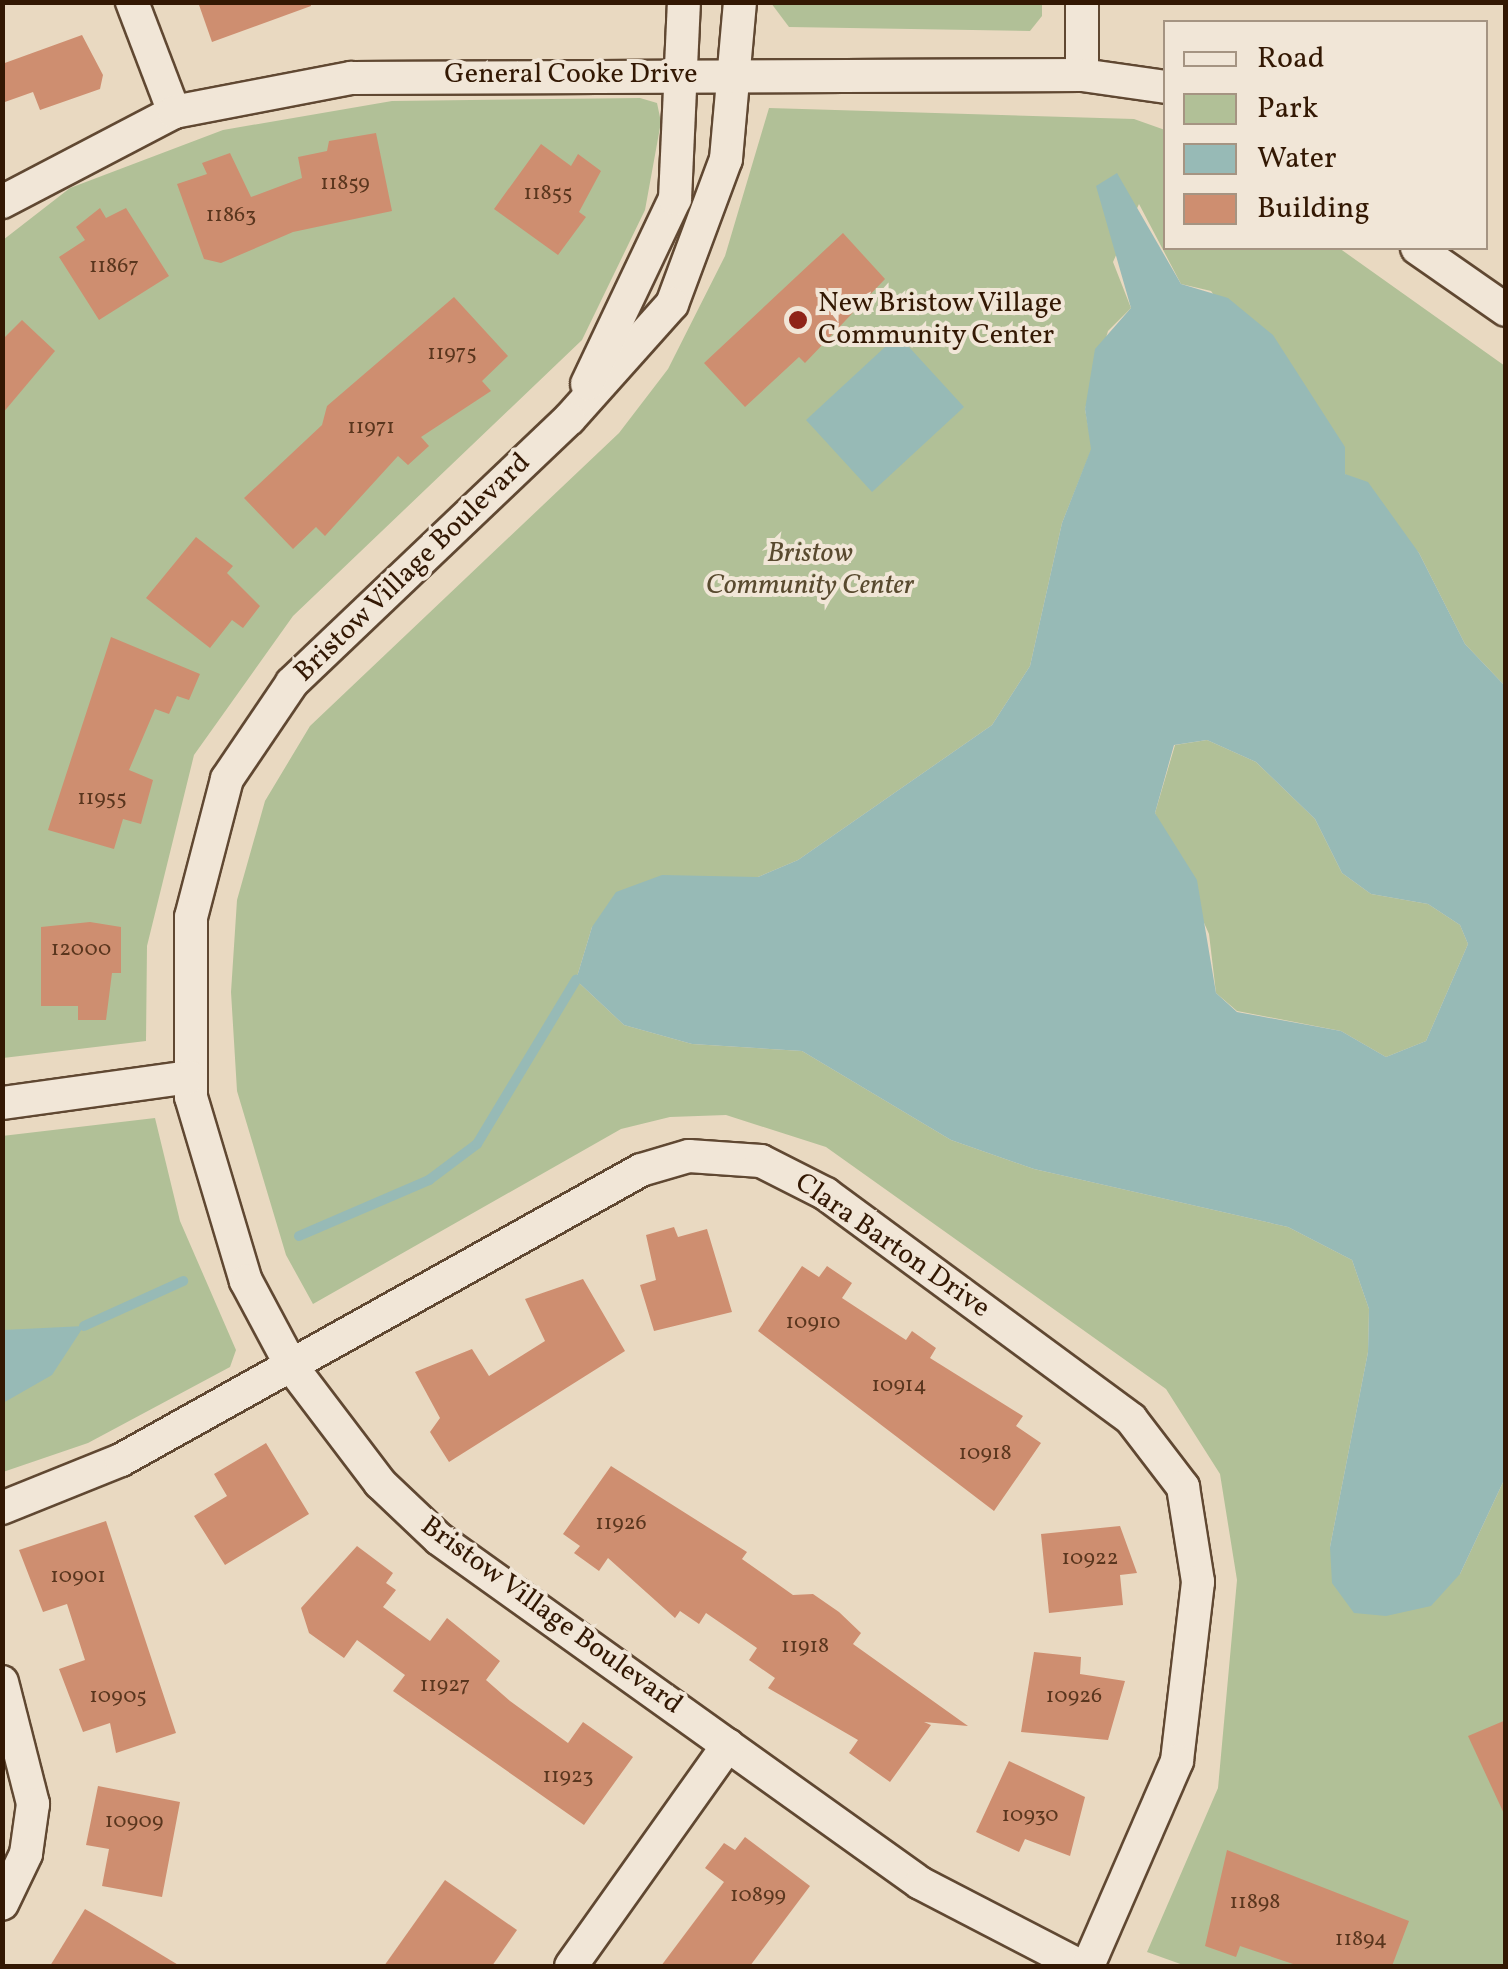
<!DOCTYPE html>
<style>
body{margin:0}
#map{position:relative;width:1508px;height:1969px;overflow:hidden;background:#e9d9c1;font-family:Vollkorn,serif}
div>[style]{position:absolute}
.green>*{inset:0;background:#b1c097}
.water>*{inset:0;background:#97bab6}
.stream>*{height:10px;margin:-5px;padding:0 5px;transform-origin:5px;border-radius:5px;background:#97bab6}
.building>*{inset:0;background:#ce8e70}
.roads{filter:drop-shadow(2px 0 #604832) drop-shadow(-2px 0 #604832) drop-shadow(0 2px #604832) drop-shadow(0 -2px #604832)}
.street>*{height:32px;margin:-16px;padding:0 16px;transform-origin:16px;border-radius:16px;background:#f1e6d7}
.dots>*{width:28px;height:28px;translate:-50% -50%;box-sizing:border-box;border:5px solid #f1e6d7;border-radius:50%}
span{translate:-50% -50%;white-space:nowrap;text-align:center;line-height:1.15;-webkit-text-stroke:8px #f1e6d7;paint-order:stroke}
.number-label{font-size:22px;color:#5a361e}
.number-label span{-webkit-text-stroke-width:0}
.street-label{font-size:28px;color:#331803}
.poi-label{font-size:28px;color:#331803}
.left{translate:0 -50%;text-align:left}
.park-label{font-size:28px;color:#594a2f;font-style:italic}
.frame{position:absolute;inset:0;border:5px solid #331803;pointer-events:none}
.legend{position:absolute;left:1163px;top:20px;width:325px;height:230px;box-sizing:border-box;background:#f1e6d7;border:2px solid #a59482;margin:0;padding:12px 18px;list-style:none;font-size:30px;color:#331803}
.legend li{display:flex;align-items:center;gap:20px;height:50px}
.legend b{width:50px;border:2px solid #a59482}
</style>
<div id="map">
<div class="green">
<i style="clip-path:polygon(771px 3px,1042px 3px,1042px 16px,1030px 31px,789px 27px)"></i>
<i style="clip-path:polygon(640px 98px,657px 103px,661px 122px,645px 210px,582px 340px,293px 616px,194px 755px,147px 946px,146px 1041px,3px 1058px,3px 240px,70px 188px,223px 130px,392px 101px)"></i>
<i style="clip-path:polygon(769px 108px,1134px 119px,1165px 130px,1166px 248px,1339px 248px,1505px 366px,1505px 686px,1465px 644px,1419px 553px,1345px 474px,1211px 291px,1181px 284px,1139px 204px,1113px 262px,1131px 308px,1108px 331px,1085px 409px,1092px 448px,1062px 523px,1030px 666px,992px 725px,798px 860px,758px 877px,714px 877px,592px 927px,576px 980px,624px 1025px,692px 1044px,802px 1051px,951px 1140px,1034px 1169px,1288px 1227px,1352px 1260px,1369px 1309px,1368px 1352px,1330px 1547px,1460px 1574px,1505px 1478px,1505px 1966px,1186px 1966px,1147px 1952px,1218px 1788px,1237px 1580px,1220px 1474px,1166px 1389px,826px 1147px,726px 1115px,670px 1117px,621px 1129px,313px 1304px,286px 1255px,237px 1091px,231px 992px,237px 900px,265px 801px,310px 726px,619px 433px,668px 369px,725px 256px)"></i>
<i style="clip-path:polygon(1207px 740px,1256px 762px,1315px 819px,1342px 873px,1371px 894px,1428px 904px,1460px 925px,1468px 944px,1426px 1041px,1386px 1057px,1341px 1031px,1237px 1011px,1216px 993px,1209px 934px,1155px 813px,1175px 745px)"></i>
<i style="clip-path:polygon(155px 1118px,180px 1221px,236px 1350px,230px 1367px,88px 1443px,3px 1472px,2px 1136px)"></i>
</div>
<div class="water">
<i style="clip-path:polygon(evenodd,1117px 173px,1181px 284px,1228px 298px,1273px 335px,1345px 447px,1345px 474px,1368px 482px,1419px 553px,1465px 644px,1505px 686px,1505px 1478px,1460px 1574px,1431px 1606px,1386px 1616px,1354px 1613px,1332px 1583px,1330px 1547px,1368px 1352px,1369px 1309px,1352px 1260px,1288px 1227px,1034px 1169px,951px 1140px,802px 1051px,692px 1044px,624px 1025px,576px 980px,592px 927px,616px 892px,662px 875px,758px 877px,798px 860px,992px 725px,1030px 666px,1062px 523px,1091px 449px,1085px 409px,1095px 349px,1131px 308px,1096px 186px,1117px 173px,1207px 740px,1256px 762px,1315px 819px,1342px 873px,1371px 894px,1428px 904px,1460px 925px,1468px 944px,1426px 1041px,1386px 1057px,1341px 1031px,1237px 1012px,1216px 993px,1197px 880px,1155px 813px,1174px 745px,1207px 740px)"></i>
<i style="clip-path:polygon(898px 335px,964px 407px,872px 492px,806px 420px)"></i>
<i style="clip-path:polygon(84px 1326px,52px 1375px,3px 1403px,3px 1330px)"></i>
</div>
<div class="stream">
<i style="left:299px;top:1236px;width:142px;rotate:-23.3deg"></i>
<i style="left:429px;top:1180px;width:60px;rotate:-36.9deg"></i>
<i style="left:477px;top:1144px;width:192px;rotate:-58.9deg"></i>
<i style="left:84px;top:1326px;width:109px;rotate:-24.4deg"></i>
</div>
<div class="building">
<i style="clip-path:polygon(198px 2px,310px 2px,311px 6px,212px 42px)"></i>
<i style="clip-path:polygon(82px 35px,103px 75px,100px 89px,40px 110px,33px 92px,2px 103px,2px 64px)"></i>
<i style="clip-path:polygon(376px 133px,392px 211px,293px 232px,221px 263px,204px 259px,177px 184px,207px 174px,202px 163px,230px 153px,251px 197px,302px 178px,298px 157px,327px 151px,329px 141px)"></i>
<i style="clip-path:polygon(541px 144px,571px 166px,578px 154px,601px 171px,579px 212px,586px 217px,558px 255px,494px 209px)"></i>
<i style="clip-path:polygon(100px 208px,106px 218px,126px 208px,169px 276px,99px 320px,59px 257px,85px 240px,76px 227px)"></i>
<i style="clip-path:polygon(843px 233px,885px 279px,805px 363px,799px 357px,745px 407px,704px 363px)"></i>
<i style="clip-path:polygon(454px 297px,508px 356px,482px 381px,491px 391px,421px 437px,429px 446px,408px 465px,398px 456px,325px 536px,316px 527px,293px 549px,244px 498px,322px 425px,327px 406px)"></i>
<i style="clip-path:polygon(22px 320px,55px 351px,2px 414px,2px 340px)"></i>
<i style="clip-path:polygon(196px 537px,233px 566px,227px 573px,260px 606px,243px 628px,232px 620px,210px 648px,146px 598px)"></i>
<i style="clip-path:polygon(111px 637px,200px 674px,189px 700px,177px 696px,169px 714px,155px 709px,129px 770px,153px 780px,141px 824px,123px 819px,114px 849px,48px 830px)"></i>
<i style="clip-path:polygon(90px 922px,121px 927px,121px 973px,112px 973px,106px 1020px,78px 1020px,78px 1006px,41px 1006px,41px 927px)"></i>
<i style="clip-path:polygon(674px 1227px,678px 1237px,707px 1229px,732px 1312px,654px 1331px,640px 1285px,656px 1280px,646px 1235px)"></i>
<i style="clip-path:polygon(802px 1266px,819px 1277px,827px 1266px,852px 1283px,842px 1298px,906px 1340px,912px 1331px,936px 1348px,930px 1358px,1023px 1416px,1016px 1426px,1041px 1443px,994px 1511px,758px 1331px)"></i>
<i style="clip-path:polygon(583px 1279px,625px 1351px,449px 1462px,430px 1432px,440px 1418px,415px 1372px,472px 1349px,489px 1376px,545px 1341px,525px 1299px)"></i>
<i style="clip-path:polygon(266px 1443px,309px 1514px,225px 1565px,194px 1516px,227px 1496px,214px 1474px)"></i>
<i style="clip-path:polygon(611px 1466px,747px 1552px,742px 1559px,793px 1595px,813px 1594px,839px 1612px,861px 1633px,853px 1644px,968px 1726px,924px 1722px,931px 1725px,890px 1782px,849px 1753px,858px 1740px,768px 1688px,775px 1678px,749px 1660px,757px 1648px,706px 1613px,699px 1624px,680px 1611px,675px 1618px,608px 1558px,599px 1571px,574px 1553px,580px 1546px,563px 1534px)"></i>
<i style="clip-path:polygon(106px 1521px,176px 1733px,116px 1753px,110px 1723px,83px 1732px,59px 1669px,85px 1660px,67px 1604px,43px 1612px,19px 1550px)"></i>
<i style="clip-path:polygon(1120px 1526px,1137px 1573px,1120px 1575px,1123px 1605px,1049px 1613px,1041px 1534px)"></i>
<i style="clip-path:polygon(357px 1546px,393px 1573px,386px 1583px,396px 1590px,383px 1607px,430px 1641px,447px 1618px,500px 1661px,486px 1680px,510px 1701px,568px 1743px,583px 1722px,633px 1757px,584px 1825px,393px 1691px,405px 1675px,357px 1640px,344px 1658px,309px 1633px,301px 1608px)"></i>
<i style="clip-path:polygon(1034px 1652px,1081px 1657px,1080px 1674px,1125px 1681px,1108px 1740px,1021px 1732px)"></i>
<i style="clip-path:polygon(1506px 1720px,1506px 1818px,1468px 1736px)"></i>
<i style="clip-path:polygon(1009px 1761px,1085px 1797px,1070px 1856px,1025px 1839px,1019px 1852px,976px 1832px)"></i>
<i style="clip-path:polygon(98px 1786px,180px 1802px,162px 1897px,102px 1886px,109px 1849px,86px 1845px)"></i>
<i style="clip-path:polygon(745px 1837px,810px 1886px,750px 1966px,661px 1966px,724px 1882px,705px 1868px,724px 1843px,735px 1850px)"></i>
<i style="clip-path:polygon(1227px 1850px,1409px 1921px,1392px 1966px,1299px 1966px,1240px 1946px,1236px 1957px,1205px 1946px)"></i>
<i style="clip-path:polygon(445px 1880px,517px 1930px,492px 1966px,384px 1966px)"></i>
<i style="clip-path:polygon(85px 1909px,109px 1923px,180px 1966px,50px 1966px)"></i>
</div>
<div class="roads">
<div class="street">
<i style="left:132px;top:2px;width:118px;rotate:69.1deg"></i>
<i style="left:740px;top:2px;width:158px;rotate:95.1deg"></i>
<i style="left:726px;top:159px;width:155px;rotate:110.4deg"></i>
<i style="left:672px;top:304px;width:154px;rotate:131.8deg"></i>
<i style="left:569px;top:419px;width:383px;rotate:136.4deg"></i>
<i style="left:292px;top:683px;width:116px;rotate:124.1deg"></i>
<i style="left:227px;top:779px;width:143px;rotate:104.6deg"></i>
<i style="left:191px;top:917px;width:180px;rotate:90deg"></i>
<i style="left:191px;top:1097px;width:192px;rotate:73.4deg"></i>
<i style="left:246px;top:1281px;width:98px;rotate:61.9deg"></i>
<i style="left:292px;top:1367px;width:146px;rotate:52.8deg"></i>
<i style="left:380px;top:1483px;width:81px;rotate:43.5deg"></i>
<i style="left:439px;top:1539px;width:591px;rotate:35.57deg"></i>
<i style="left:920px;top:1883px;width:180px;rotate:27.4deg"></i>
<i style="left:1082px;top:2px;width:73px;rotate:90deg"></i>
<i style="left:2px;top:202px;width:194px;rotate:-27.6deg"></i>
<i style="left:174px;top:112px;width:180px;rotate:-10.9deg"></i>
<i style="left:351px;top:78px;width:731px;rotate:-0.24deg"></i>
<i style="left:1082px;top:75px;width:85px;rotate:8.1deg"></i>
<i style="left:1417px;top:248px;width:108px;rotate:34.9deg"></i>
<i style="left:587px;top:384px;width:205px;rotate:-64.6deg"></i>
<i style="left:675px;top:199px;width:197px;rotate:-87.4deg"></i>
<i style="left:2px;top:1103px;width:189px;rotate:-7.9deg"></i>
<i style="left:2px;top:1508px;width:128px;rotate:-22deg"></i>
<i style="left:121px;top:1460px;width:595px;rotate:-29.15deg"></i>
<i style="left:641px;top:1170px;width:50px;rotate:-16.3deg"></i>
<i style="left:689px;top:1156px;width:72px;rotate:4deg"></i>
<i style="left:761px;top:1161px;width:73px;rotate:26.9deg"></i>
<i style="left:826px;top:1194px;width:379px;rotate:36.4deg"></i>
<i style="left:1131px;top:1419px;width:86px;rotate:52.6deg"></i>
<i style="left:1183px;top:1487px;width:96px;rotate:81deg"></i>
<i style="left:1198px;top:1582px;width:180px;rotate:96.7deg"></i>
<i style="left:1177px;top:1761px;width:223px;rotate:113.5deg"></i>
<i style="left:2px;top:1682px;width:126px;rotate:75.7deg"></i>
<i style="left:33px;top:1804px;width:50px;rotate:98deg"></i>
<i style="left:26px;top:1854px;width:55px;rotate:115.6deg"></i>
<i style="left:571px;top:1966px;width:271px;rotate:-54.6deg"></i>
</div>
</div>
<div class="dots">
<i style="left:798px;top:320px;background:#8f2418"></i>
</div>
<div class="number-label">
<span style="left:345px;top:184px">11859</span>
<span style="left:548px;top:194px">11855</span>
<span style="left:231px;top:216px">11863</span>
<span style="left:114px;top:267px">11867</span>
<span style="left:452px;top:354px">11975</span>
<span style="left:371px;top:428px">11971</span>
<span style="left:102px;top:799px">11955</span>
<span style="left:81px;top:950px">12000</span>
<span style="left:813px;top:1323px">10910</span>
<span style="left:899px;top:1386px">10914</span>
<span style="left:985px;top:1454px">10918</span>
<span style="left:621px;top:1524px">11926</span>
<span style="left:1090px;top:1559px">10922</span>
<span style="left:78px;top:1577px">10901</span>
<span style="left:805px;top:1647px">11918</span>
<span style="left:445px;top:1686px">11927</span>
<span style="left:118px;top:1697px">10905</span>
<span style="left:1074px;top:1697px">10926</span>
<span style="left:568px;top:1777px">11923</span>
<span style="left:1030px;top:1816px">10930</span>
<span style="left:134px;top:1822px">10909</span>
<span style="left:758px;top:1896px">10899</span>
<span style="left:1255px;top:1903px">11898</span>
<span style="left:1361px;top:1940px">11894</span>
</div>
<div class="street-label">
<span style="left:571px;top:75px">General Cooke Drive</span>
<span style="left:413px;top:568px;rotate:-44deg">Bristow Village Boulevard</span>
<span style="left:892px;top:1246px;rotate:35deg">Clara Barton Drive</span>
<span style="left:551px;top:1616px;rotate:36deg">Bristow Village Boulevard</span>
</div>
<div class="poi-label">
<span class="left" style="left:818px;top:320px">New Bristow Village<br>Community Center</span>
</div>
<div class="park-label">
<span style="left:810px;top:570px">Bristow<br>Community Center</span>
</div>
<div class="frame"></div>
<ul class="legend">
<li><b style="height:12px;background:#f1e6d7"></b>Road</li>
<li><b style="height:28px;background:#b1c097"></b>Park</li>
<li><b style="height:28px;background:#97bab6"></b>Water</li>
<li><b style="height:28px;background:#ce8e70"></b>Building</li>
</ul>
</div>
